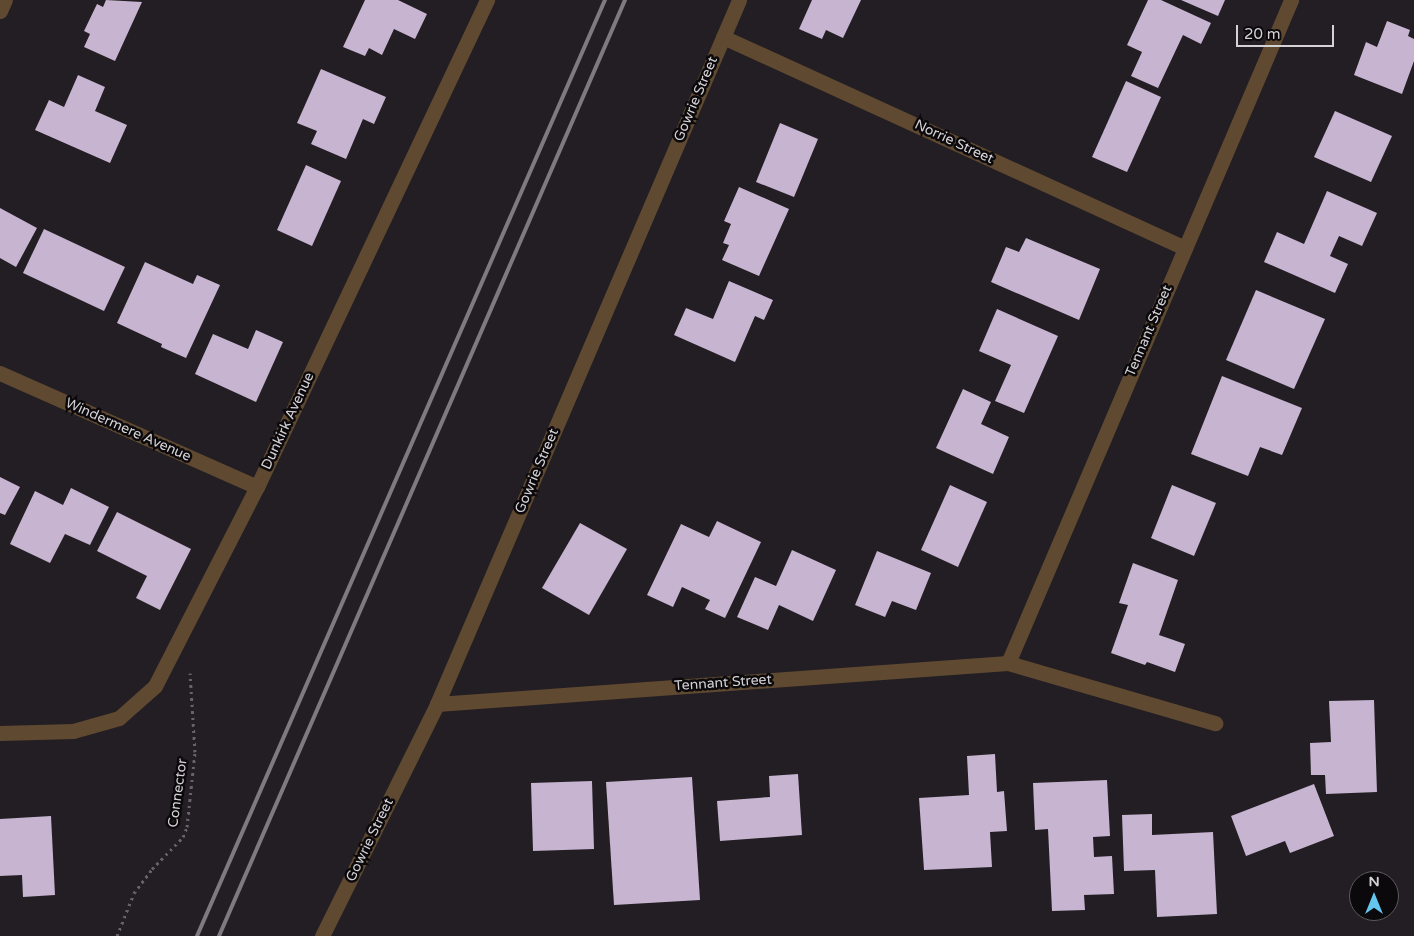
<!DOCTYPE html>
<style>
body{margin:0}
#map{position:relative;width:1414px;height:936px;overflow:hidden;background:#231e23;font-family:"Varela Round",sans-serif}
div>[style]{position:absolute}
.building>*{inset:0;background:#c6b4d0}
.path>*{height:3px;margin-top:-1.5px;transform-origin:0;background:repeating-linear-gradient(90deg,#686368 0 2.5px,transparent 0 6.5px)}
.street>*{height:15px;margin:-7.5px;padding:0 7.5px;transform-origin:7.5px;border-radius:7.5px;background:#5f4a31}
.rail>*{height:4px;margin:-2px;padding:0 2px;transform-origin:2px;border-radius:2px;background:#7e7a7e}
span{translate:-50% -50%;white-space:nowrap;text-align:center;line-height:1.15;-webkit-text-stroke:5px #0b090b;paint-order:stroke}
.street-label{font-size:14px;color:#d5d2d6}
.north{position:absolute;left:1349px;top:871px;width:50px;height:50px;box-sizing:border-box;background:#0b090b;border:1px solid #5c595c;border-radius:50%;rotate:0deg;font-size:14px;font-weight:700;line-height:20px;text-align:center;color:#d5d2d6}
.north::after{content:'';display:block;margin:auto;width:18px;height:22px;background:#64c5ee;clip-path:polygon(50% 0,100% 100%,50% 72%,0 100%)}
.scale{position:absolute;left:1236px;top:25px;width:98px;height:22px;box-sizing:border-box;border:2px solid #d5d2d6;border-top:0;padding-left:6px;font-size:15px;line-height:18px;white-space:nowrap;color:#d5d2d6;-webkit-text-stroke:4px #0b090b;paint-order:stroke}
</style>
<div id="map">
<div class="building">
<i style="clip-path:polygon(106px 0,142px 2px,115px 61px,84px 47px,90px 34px,84px 31px,97px 4px,103px 7px)"></i>
<i style="clip-path:polygon(365px 0,398px 0,427px 14px,415px 39px,394px 29px,382px 55px,369px 48px,365px 56px,343px 47px)"></i>
<i style="clip-path:polygon(812px 0,861px 0,843px 38px,826px 30px,822px 39px,799px 29px)"></i>
<i style="clip-path:polygon(1148px 0,1161px 0,1211px 23px,1201px 44px,1183px 35px,1158px 88px,1131px 76px,1142px 52px,1127px 45px)"></i>
<i style="clip-path:polygon(1181px 0,1225px 0,1218px 16px)"></i>
<i style="clip-path:polygon(1387px 21px,1410px 30px,1408px 36px,1414px 39px,1414px 61px,1402px 94px,1354px 75px,1366px 42px,1377px 47px)"></i>
<i style="clip-path:polygon(321px 69px,386px 97px,374px 124px,363px 119px,346px 159px,311px 144px,317px 131px,297px 123px)"></i>
<i style="clip-path:polygon(78px 75px,105px 87px,95px 111px,127px 125px,110px 163px,35px 130px,49px 100px,64px 107px)"></i>
<i style="clip-path:polygon(1126px 81px,1161px 97px,1127px 172px,1092px 157px)"></i>
<i style="clip-path:polygon(1335px 111px,1392px 136px,1371px 182px,1314px 157px)"></i>
<i style="clip-path:polygon(780px 123px,818px 139px,794px 197px,756px 182px)"></i>
<i style="clip-path:polygon(306px 165px,341px 181px,312px 246px,277px 230px)"></i>
<i style="clip-path:polygon(739px 187px,789px 209px,759px 276px,722px 260px,729px 245px,723px 243px,731px 224px,724px 221px)"></i>
<i style="clip-path:polygon(1327px 191px,1377px 213px,1362px 246px,1339px 236px,1330px 256px,1348px 264px,1335px 293px,1264px 262px,1277px 232px,1304px 244px)"></i>
<i style="clip-path:polygon(0 208px,37px 228px,16px 267px,0 258px)"></i>
<i style="clip-path:polygon(44px 229px,125px 267px,104px 311px,23px 273px)"></i>
<i style="clip-path:polygon(1026px 238px,1100px 269px,1079px 320px,991px 282px,1006px 247px,1019px 252px)"></i>
<i style="clip-path:polygon(145px 262px,193px 284px,197px 275px,220px 285px,186px 358px,161px 347px,162px 344px,117px 323px)"></i>
<i style="clip-path:polygon(729px 281px,773px 300px,764px 320px,755px 316px,735px 362px,674px 335px,686px 308px,713px 319px)"></i>
<i style="clip-path:polygon(1256px 290px,1325px 319px,1294px 389px,1226px 360px)"></i>
<i style="clip-path:polygon(997px 309px,1058px 336px,1024px 413px,995px 401px,1011px 365px,979px 351px)"></i>
<i style="clip-path:polygon(256px 330px,283px 342px,256px 402px,195px 374px,213px 334px,248px 349px)"></i>
<i style="clip-path:polygon(1222px 376px,1302px 408px,1282px 455px,1260px 447px,1248px 476px,1191px 454px)"></i>
<i style="clip-path:polygon(963px 389px,991px 402px,981px 424px,1009px 437px,993px 474px,936px 448px)"></i>
<i style="clip-path:polygon(0 477px,20px 487px,5px 515px,0 513px)"></i>
<i style="clip-path:polygon(950px 485px,987px 502px,958px 567px,921px 550px)"></i>
<i style="clip-path:polygon(1172px 485px,1216px 503px,1194px 556px,1151px 538px)"></i>
<i style="clip-path:polygon(71px 488px,109px 507px,90px 545px,65px 534px,50px 563px,10px 544px,35px 491px,63px 505px)"></i>
<i style="clip-path:polygon(117px 512px,191px 549px,160px 610px,136px 598px,147px 576px,97px 551px)"></i>
<i style="clip-path:polygon(717px 521px,761px 542px,725px 618px,705px 609px,710px 600px,682px 587px,673px 607px,647px 595px,681px 524px,709px 537px)"></i>
<i style="clip-path:polygon(580px 523px,627px 549px,589px 615px,542px 588px)"></i>
<i style="clip-path:polygon(792px 550px,836px 570px,813px 621px,779px 605px,768px 630px,737px 617px,755px 577px,776px 586px)"></i>
<i style="clip-path:polygon(877px 551px,931px 573px,916px 610px,892px 601px,885px 617px,855px 605px)"></i>
<i style="clip-path:polygon(1133px 563px,1178px 580px,1159px 635px,1185px 644px,1175px 672px,1147px 662px,1145px 665px,1111px 653px,1128px 605px,1119px 603px)"></i>
<i style="clip-path:polygon(1374px 700px,1377px 792px,1326px 794px,1325px 775px,1311px 775px,1310px 743px,1331px 742px,1329px 701px)"></i>
<i style="clip-path:polygon(995px 754px,997px 792px,1004px 791px,1007px 831px,990px 832px,992px 867px,924px 870px,919px 798px,969px 795px,967px 756px)"></i>
<i style="clip-path:polygon(798px 774px,802px 835px,720px 841px,717px 801px,770px 797px,769px 776px)"></i>
<i style="clip-path:polygon(692px 777px,700px 900px,614px 905px,606px 782px)"></i>
<i style="clip-path:polygon(1107px 780px,1110px 836px,1093px 837px,1094px 857px,1112px 856px,1114px 894px,1084px 895px,1085px 910px,1052px 911px,1048px 829px,1035px 830px,1033px 783px)"></i>
<i style="clip-path:polygon(592px 781px,594px 849px,533px 851px,531px 783px)"></i>
<i style="clip-path:polygon(1314px 784px,1334px 836px,1290px 853px,1285px 841px,1246px 856px,1231px 816px)"></i>
<i style="clip-path:polygon(1152px 814px,1152px 835px,1213px 832px,1217px 914px,1157px 917px,1155px 870px,1124px 871px,1122px 815px)"></i>
<i style="clip-path:polygon(51px 816px,55px 895px,23px 897px,22px 875px,0 876px,0 819px)"></i>
</div>
<div class="path">
<i style="left:117px;top:936px;width:46px;rotate:-68.4deg"></i>
<i style="left:134px;top:893px;width:30px;rotate:-53deg"></i>
<i style="left:152px;top:869px;width:45px;rotate:-45.9deg"></i>
<i style="left:183px;top:837px;width:11px;rotate:-68deg"></i>
<i style="left:187px;top:827px;width:75px;rotate:-83.9deg"></i>
<i style="left:195px;top:752px;width:79px;rotate:-93.6deg"></i>
</div>
<div class="street">
<i style="left:0;top:11px;width:12px;rotate:-66deg"></i>
<i style="left:723px;top:37px;width:508px;rotate:24.55deg"></i>
<i style="left:0;top:373px;width:281px;rotate:23.9deg"></i>
<i style="left:1008px;top:663px;width:216px;rotate:16.2deg"></i>
<i style="left:437px;top:704px;width:572px;rotate:-4.11deg"></i>
<i style="left:1008px;top:663px;width:721px;rotate:-66.88deg"></i>
<i style="left:0;top:733px;width:73px;rotate:-1.6deg"></i>
<i style="left:73px;top:731px;width:48px;rotate:-15.8deg"></i>
<i style="left:119px;top:718px;width:48px;rotate:-41.6deg"></i>
<i style="left:155px;top:686px;width:224px;rotate:-62.9deg"></i>
<i style="left:257px;top:487px;width:539px;rotate:-64.72deg"></i>
<i style="left:322px;top:936px;width:259px;rotate:-63.6deg"></i>
<i style="left:437px;top:704px;width:766px;rotate:-66.78deg"></i>
</div>
<div class="rail">
<i style="left:197px;top:936px;width:1021px;rotate:-66.45deg"></i>
<i style="left:219px;top:936px;width:1020px;rotate:-66.55deg"></i>
</div>
<div class="street-label">
<span style="left:696px;top:99px;rotate:-67deg">Gowrie Street</span>
<span style="left:954px;top:142px;rotate:25deg">Norrie Street</span>
<span style="left:1149px;top:331px;rotate:-67deg">Tennant Street</span>
<span style="left:288px;top:421px;rotate:-65deg">Dunkirk Avenue</span>
<span style="left:128px;top:430px;rotate:24deg">Windermere Avenue</span>
<span style="left:537px;top:471px;rotate:-67deg">Gowrie Street</span>
<span style="left:723px;top:683px;rotate:-4deg">Tennant Street</span>
<span style="left:178px;top:793px;rotate:-82deg">Connector</span>
<span style="left:370px;top:840px;rotate:-64deg">Gowrie Street</span>
</div>
<div class="north">N</div>
<div class="scale">20 m</div>
</div>
